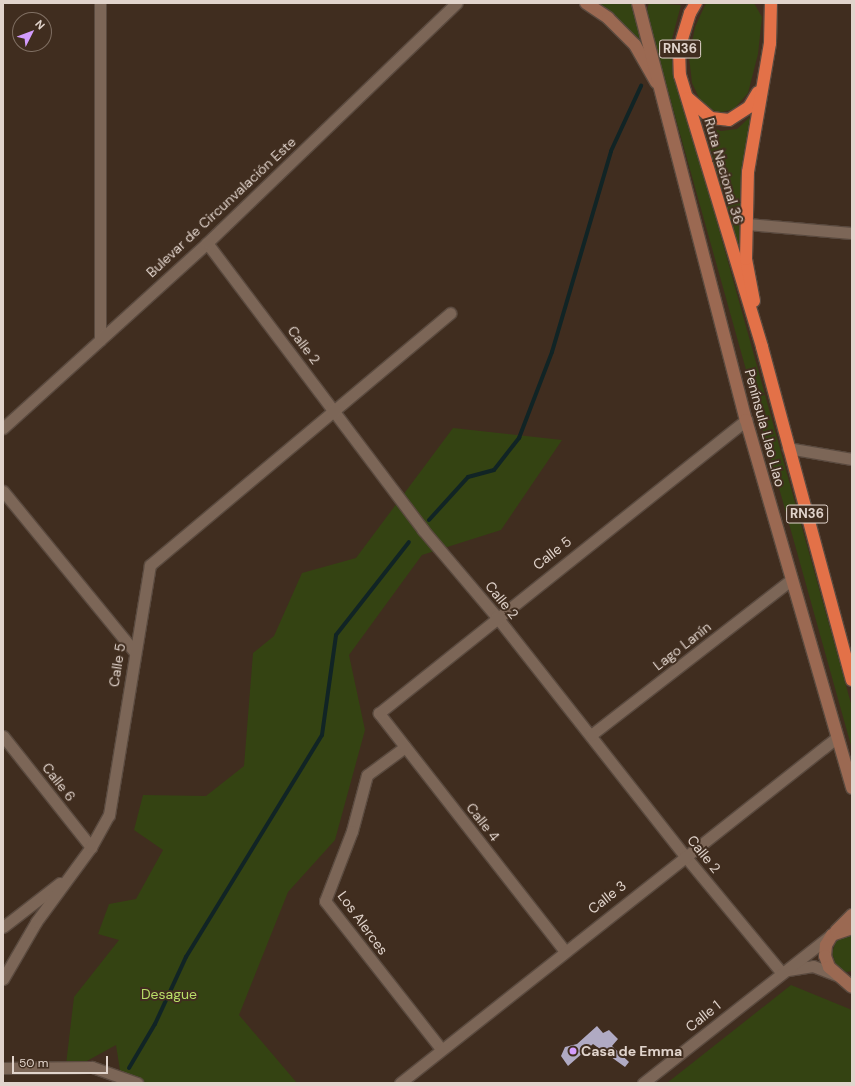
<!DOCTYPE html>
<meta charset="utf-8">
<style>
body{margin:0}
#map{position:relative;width:855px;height:1086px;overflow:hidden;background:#402d1f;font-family:"DM Sans",sans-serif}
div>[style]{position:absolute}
.green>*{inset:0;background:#344312}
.stream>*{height:4px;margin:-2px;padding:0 2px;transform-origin:2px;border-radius:2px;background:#112425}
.building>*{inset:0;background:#b0aac3}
.roads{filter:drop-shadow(1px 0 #5a4a3f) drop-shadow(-1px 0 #5a4a3f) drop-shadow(0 1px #5a4a3f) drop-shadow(0 -1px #5a4a3f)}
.street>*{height:11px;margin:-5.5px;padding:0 5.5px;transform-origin:5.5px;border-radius:5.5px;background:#7c6657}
.secondary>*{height:12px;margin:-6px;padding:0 6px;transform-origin:6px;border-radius:6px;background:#9b6952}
.highway>*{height:12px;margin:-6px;padding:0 6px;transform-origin:6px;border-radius:6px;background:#e37148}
.dots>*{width:11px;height:11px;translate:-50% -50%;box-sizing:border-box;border:2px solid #402d1f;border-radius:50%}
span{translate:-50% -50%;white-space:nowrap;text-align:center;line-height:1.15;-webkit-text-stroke:4px #402d1f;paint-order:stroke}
.shield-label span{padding:1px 3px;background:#402d1f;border:1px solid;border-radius:3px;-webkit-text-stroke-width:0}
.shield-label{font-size:13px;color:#e1d4cc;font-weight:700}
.street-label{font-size:14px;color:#e1d4cc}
.park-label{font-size:14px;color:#b9de68}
.poi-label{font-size:14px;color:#e1d4cc;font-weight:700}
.left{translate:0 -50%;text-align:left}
.frame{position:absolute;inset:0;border:4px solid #e1d4cc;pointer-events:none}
.north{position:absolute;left:12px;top:12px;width:40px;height:40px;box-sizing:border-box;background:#402d1f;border:1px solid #807064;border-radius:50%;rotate:48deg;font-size:11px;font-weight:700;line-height:16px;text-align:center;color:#e1d4cc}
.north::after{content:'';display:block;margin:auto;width:14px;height:18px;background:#d39cfd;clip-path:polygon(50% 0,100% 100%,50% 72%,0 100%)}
.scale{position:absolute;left:12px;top:1056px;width:96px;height:18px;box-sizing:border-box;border:2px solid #e1d4cc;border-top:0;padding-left:5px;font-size:12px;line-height:14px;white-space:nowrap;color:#e1d4cc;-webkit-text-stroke:3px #402d1f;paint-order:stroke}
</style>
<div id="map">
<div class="green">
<i style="clip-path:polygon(598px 3px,631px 3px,643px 42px,605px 7px)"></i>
<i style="clip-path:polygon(649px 3px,681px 5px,669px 50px,852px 707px,852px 749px,658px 55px,647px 10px)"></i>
<i style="clip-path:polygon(706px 3px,754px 3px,762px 17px,758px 54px,748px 93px,734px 109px,718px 113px,701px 102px,692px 83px,689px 57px,695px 27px)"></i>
<i style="clip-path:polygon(751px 116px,740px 198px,739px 255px,704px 125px,721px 131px,737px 129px)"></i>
<i style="clip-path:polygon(453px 428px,562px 440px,501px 530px,422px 555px,349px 655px,365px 730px,335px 840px,288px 892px,239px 1015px,297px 1083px,122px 1083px,116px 1045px,65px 1073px,74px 997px,119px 940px,98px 934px,109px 904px,136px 899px,163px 850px,134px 830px,143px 795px,206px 796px,244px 766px,253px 653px,274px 636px,302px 573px,356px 558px)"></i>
<i style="clip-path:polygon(847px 935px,852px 936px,852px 971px,846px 972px,836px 965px,832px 953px,836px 941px)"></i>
<i style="clip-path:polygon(791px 985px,852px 1010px,852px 1083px,667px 1083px)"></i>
</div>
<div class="stream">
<i style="left:429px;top:520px;width:58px;rotate:-47.8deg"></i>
<i style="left:468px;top:477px;width:27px;rotate:-15deg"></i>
<i style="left:494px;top:470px;width:41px;rotate:-52deg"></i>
<i style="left:519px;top:438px;width:92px;rotate:-69deg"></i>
<i style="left:552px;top:352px;width:209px;rotate:-73.6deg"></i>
<i style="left:611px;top:151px;width:72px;rotate:-65.2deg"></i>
<i style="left:129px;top:1068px;width:51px;rotate:-59.4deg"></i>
<i style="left:155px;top:1024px;width:74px;rotate:-65.2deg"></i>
<i style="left:186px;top:957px;width:260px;rotate:-58.5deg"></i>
<i style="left:322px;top:735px;width:101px;rotate:-82deg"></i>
<i style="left:336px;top:635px;width:118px;rotate:-51.9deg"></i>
</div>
<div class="building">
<i style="clip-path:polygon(597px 1026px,603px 1033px,609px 1030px,618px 1039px,612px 1046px,629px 1062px,625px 1067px,593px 1044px,568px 1066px,561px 1056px,565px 1047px,577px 1044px)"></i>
</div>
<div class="roads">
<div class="street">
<i style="left:100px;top:3px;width:337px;rotate:90deg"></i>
<i style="left:747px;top:224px;width:105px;rotate:4.9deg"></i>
<i style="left:207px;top:243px;width:359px;rotate:53deg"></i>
<i style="left:423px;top:530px;width:113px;rotate:49.7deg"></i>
<i style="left:496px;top:616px;width:305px;rotate:51.8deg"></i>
<i style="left:685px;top:856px;width:151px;rotate:50.4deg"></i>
<i style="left:3px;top:428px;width:275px;rotate:-42.2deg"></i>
<i style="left:207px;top:243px;width:346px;rotate:-43.9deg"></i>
<i style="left:788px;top:448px;width:65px;rotate:9.8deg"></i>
<i style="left:3px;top:491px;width:207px;rotate:50.7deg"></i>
<i style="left:591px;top:735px;width:253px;rotate:-37.8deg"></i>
<i style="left:3px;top:736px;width:142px;rotate:51.6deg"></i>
<i style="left:405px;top:747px;width:47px;rotate:143.6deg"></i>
<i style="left:367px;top:775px;width:58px;rotate:105deg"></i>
<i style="left:352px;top:831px;width:75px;rotate:111.1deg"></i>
<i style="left:325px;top:901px;width:188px;rotate:51.9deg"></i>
<i style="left:3px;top:927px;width:72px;rotate:-37.7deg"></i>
<i style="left:564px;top:950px;width:301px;rotate:-128deg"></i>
<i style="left:379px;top:713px;width:470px;rotate:-38.6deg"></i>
<i style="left:788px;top:970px;width:25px;rotate:-9deg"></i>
<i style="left:813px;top:966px;width:26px;rotate:21deg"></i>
<i style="left:3px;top:979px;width:66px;rotate:-59.9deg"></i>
<i style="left:36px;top:922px;width:93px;rotate:-53.7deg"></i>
<i style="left:91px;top:847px;width:37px;rotate:-61deg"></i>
<i style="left:109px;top:815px;width:253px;rotate:-80.7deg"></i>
<i style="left:150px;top:565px;width:392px;rotate:-40deg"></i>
<i style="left:3px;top:1068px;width:89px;rotate:-0.6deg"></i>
<i style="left:92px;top:1067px;width:48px;rotate:19.6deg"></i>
<i style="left:400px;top:1083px;width:556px;rotate:-38.35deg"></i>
<i style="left:643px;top:1083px;width:239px;rotate:-38.2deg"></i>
</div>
<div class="secondary">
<i style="left:586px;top:3px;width:27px;rotate:34deg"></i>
<i style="left:608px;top:18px;width:38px;rotate:45deg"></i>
<i style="left:635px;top:45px;width:43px;rotate:60.4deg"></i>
<i style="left:638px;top:3px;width:431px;rotate:75.5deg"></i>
<i style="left:746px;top:420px;width:383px;rotate:73.9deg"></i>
<i style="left:852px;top:928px;width:21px;rotate:161deg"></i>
<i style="left:832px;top:935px;width:12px;rotate:121deg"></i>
<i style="left:826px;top:945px;width:11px;rotate:95deg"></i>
<i style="left:825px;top:956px;width:12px;rotate:70deg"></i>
<i style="left:829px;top:967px;width:30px;rotate:41deg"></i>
<i style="left:836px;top:931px;width:23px;rotate:-45deg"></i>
</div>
<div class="highway">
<i style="left:696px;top:3px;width:12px;rotate:121deg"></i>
<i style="left:690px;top:13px;width:39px;rotate:107deg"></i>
<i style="left:679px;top:50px;width:25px;rotate:88deg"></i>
<i style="left:680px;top:75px;width:284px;rotate:73.2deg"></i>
<i style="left:762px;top:347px;width:345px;rotate:74.9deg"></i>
<i style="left:688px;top:98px;width:30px;rotate:41deg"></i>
<i style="left:711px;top:118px;width:18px;rotate:6deg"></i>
<i style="left:729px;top:120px;width:24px;rotate:-33deg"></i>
<i style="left:749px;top:107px;width:17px;rotate:-59deg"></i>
<i style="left:754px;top:301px;width:43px;rotate:-100.8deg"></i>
<i style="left:746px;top:259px;width:87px;rotate:-88.7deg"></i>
<i style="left:748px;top:172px;width:131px;rotate:-80.3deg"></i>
<i style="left:770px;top:43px;width:40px;rotate:-88.6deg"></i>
</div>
</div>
<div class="dots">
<i style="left:573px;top:1051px;background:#d39cfd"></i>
</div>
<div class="shield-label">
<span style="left:680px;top:49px">RN36</span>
<span style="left:807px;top:514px">RN36</span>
</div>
<div class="street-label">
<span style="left:724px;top:171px;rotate:74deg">Ruta Nacional 36</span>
<span style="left:221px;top:207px;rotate:-43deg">Bulevar de Circunvalación Este</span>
<span style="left:304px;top:345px;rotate:53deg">Calle 2</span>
<span style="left:765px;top:428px;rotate:75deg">Península Llao Llao</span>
<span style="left:552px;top:553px;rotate:-38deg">Calle 5</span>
<span style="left:502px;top:600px;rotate:51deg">Calle 2</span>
<span style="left:682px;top:646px;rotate:-38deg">Lago Lanín</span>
<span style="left:117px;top:665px;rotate:-81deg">Calle 5</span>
<span style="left:59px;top:782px;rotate:52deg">Calle 6</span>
<span style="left:483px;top:822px;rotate:52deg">Calle 4</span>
<span style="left:704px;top:854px;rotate:51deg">Calle 2</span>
<span style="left:607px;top:897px;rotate:-38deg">Calle 3</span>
<span style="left:363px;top:923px;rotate:54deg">Los Alerces</span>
<span style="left:703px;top:1016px;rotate:-39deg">Calle 1</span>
</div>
<div class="park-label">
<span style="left:169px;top:994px">Desague</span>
</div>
<div class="poi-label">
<span class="left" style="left:581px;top:1051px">Casa de Emma</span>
</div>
<div class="frame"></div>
<div class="north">N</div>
<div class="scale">50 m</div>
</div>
